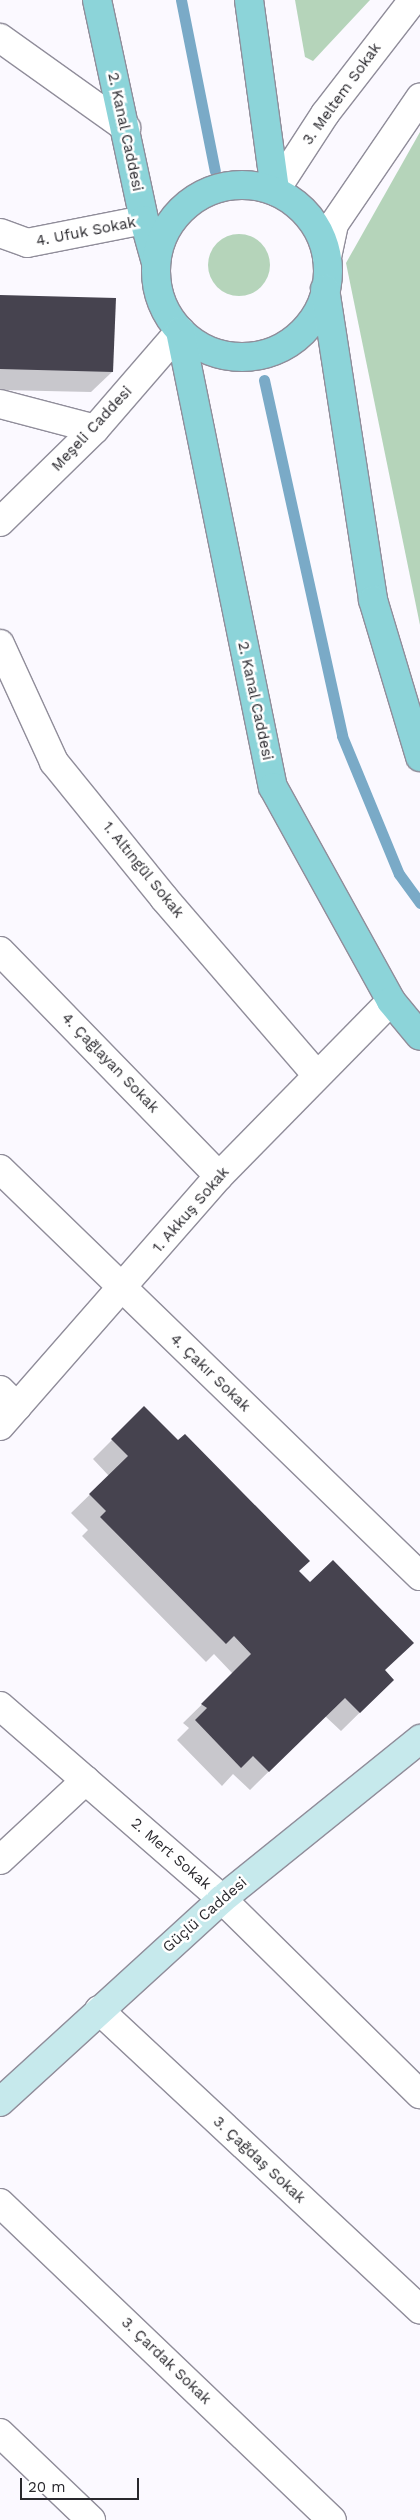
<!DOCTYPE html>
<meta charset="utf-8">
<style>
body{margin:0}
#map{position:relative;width:420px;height:2520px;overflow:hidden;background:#fbf9ff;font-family:"Work Sans",sans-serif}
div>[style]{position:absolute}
.green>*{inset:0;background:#b5d4ba}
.round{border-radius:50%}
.shadow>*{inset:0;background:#0003}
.stream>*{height:11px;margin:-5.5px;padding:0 5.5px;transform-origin:5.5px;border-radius:5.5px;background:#7aaac7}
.building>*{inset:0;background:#46434f}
.roads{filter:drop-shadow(1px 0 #908d9a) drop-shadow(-1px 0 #908d9a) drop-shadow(0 1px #908d9a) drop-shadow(0 -1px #908d9a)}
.minor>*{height:28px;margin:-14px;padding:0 14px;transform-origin:14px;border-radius:14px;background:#fff}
.tertiary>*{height:28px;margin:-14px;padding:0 14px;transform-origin:14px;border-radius:14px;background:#fff}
.secondary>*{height:28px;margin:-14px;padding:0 14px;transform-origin:14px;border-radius:14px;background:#c6e9ec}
.primary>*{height:28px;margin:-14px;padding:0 14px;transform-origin:14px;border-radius:14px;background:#8cd4d9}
.primary>.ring{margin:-14px;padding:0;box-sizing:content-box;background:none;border:28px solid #8cd4d9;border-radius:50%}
span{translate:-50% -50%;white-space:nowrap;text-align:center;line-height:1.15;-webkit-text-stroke:5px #fff;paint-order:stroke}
.street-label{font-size:15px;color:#29282d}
.scale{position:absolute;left:20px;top:2478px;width:119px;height:22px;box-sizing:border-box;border:2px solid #29282d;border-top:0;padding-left:6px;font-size:15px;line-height:18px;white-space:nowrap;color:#29282d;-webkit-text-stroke:4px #fff;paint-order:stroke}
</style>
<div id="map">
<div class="green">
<i style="clip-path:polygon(295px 0,370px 0,313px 61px,305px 57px)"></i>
<i style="clip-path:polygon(420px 132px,420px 625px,346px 263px)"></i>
<i class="round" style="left:208px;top:234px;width:62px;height:62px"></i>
</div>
<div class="shadow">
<i style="clip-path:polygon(0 296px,112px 372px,91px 392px,0 390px)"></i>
<i style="clip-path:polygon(144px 1408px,297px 1571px,393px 1680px,341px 1731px,325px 1716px,250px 1790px,233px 1774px,222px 1786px,177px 1740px,189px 1728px,183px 1723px,233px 1674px,214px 1654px,206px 1662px,82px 1536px,88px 1530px,71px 1513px,109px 1476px,93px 1459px)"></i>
</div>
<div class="stream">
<i style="left:181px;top:0;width:174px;rotate:78.8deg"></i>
<i style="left:264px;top:380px;width:364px;rotate:77.6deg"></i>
<i style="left:342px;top:736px;width:149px;rotate:67.6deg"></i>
<i style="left:399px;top:874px;width:36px;rotate:54deg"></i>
</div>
<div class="building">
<i style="clip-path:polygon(0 295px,116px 298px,113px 372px,0 369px)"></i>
<i style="clip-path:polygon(144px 1406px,178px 1440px,185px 1434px,310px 1561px,299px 1571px,310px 1582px,333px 1560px,414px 1643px,385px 1670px,394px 1680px,360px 1713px,345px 1698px,269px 1772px,253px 1756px,241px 1768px,195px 1720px,207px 1708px,201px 1704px,251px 1654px,234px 1636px,226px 1644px,100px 1517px,106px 1511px,89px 1494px,128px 1456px,111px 1439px)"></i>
</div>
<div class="roads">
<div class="minor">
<i style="left:0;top:38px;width:155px;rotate:35.5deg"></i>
<i style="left:0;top:233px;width:29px;rotate:20deg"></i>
<i style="left:27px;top:243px;width:119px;rotate:-11.1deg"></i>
<i style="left:0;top:404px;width:98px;rotate:14.7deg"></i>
<i style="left:0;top:522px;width:133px;rotate:-44.4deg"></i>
<i style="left:95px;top:429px;width:130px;rotate:-49.1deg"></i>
<i style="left:0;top:644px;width:130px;rotate:65.4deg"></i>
<i style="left:54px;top:762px;width:175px;rotate:51deg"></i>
<i style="left:164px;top:898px;width:234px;rotate:49.2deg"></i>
<i style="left:0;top:951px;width:314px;rotate:45.8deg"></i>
<i style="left:0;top:1169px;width:585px;rotate:44.1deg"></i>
<i style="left:0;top:1390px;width:24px;rotate:45deg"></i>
<i style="left:0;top:1426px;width:332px;rotate:-48.8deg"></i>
<i style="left:219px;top:1176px;width:245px;rotate:-45.5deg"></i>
<i style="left:0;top:1706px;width:294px;rotate:41deg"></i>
<i style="left:222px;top:1899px;width:278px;rotate:44.6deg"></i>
<i style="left:0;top:1860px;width:117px;rotate:-42.9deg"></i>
<i style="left:99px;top:2010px;width:439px;rotate:43deg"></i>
<i style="left:0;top:2203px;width:459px;rotate:43.7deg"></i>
<i style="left:0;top:2433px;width:126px;rotate:43.7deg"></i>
</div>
<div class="tertiary">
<i style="left:275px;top:191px;width:92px;rotate:-57deg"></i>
<i style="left:325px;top:114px;width:144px;rotate:-52.3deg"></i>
<i style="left:327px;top:257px;width:34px;rotate:-78deg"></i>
<i style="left:334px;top:224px;width:153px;rotate:-55.7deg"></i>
</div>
<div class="secondary">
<i style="left:0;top:2102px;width:301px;rotate:-42.4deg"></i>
<i style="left:222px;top:1899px;width:255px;rotate:-38.9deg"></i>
</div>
<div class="primary">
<i style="left:97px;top:0;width:225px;rotate:77.9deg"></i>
<i style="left:144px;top:220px;width:45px;rotate:74.4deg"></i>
<i style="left:249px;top:0;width:193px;rotate:82.2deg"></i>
<i class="ring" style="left:156px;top:185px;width:144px;height:144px"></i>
<i style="left:325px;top:289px;width:315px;rotate:81.2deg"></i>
<i style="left:373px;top:600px;width:164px;rotate:73.3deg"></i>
<i style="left:180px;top:331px;width:465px;rotate:78.5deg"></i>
<i style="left:273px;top:787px;width:244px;rotate:61.1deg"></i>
<i style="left:391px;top:1001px;width:45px;rotate:50.4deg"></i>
</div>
</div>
<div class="street-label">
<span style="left:342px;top:94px;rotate:-54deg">3. Meltem Sokak</span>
<span style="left:125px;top:132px;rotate:78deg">2. Kanal Caddesi</span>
<span style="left:86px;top:232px;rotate:-11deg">4. Ufuk Sokak</span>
<span style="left:92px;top:429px;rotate:-47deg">Meşeli Caddesi</span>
<span style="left:255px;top:701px;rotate:78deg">2. Kanal Caddesi</span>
<span style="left:143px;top:870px;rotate:51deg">1. Altıngül Sokak</span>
<span style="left:110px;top:1063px;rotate:46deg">4. Çağlayan Sokak</span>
<span style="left:191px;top:1210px;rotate:-49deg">1. Akkuş Sokak</span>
<span style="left:210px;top:1373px;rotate:44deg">4. Çakır Sokak</span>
<span style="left:171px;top:1854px;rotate:41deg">2. Mert Sokak</span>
<span style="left:205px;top:1915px;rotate:-41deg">Güçlü Caddesi</span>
<span style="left:259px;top:2160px;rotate:43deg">3. Çağdaş Sokak</span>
<span style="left:166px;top:2361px;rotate:44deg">3. Çardak Sokak</span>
</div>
<div class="scale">20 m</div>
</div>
